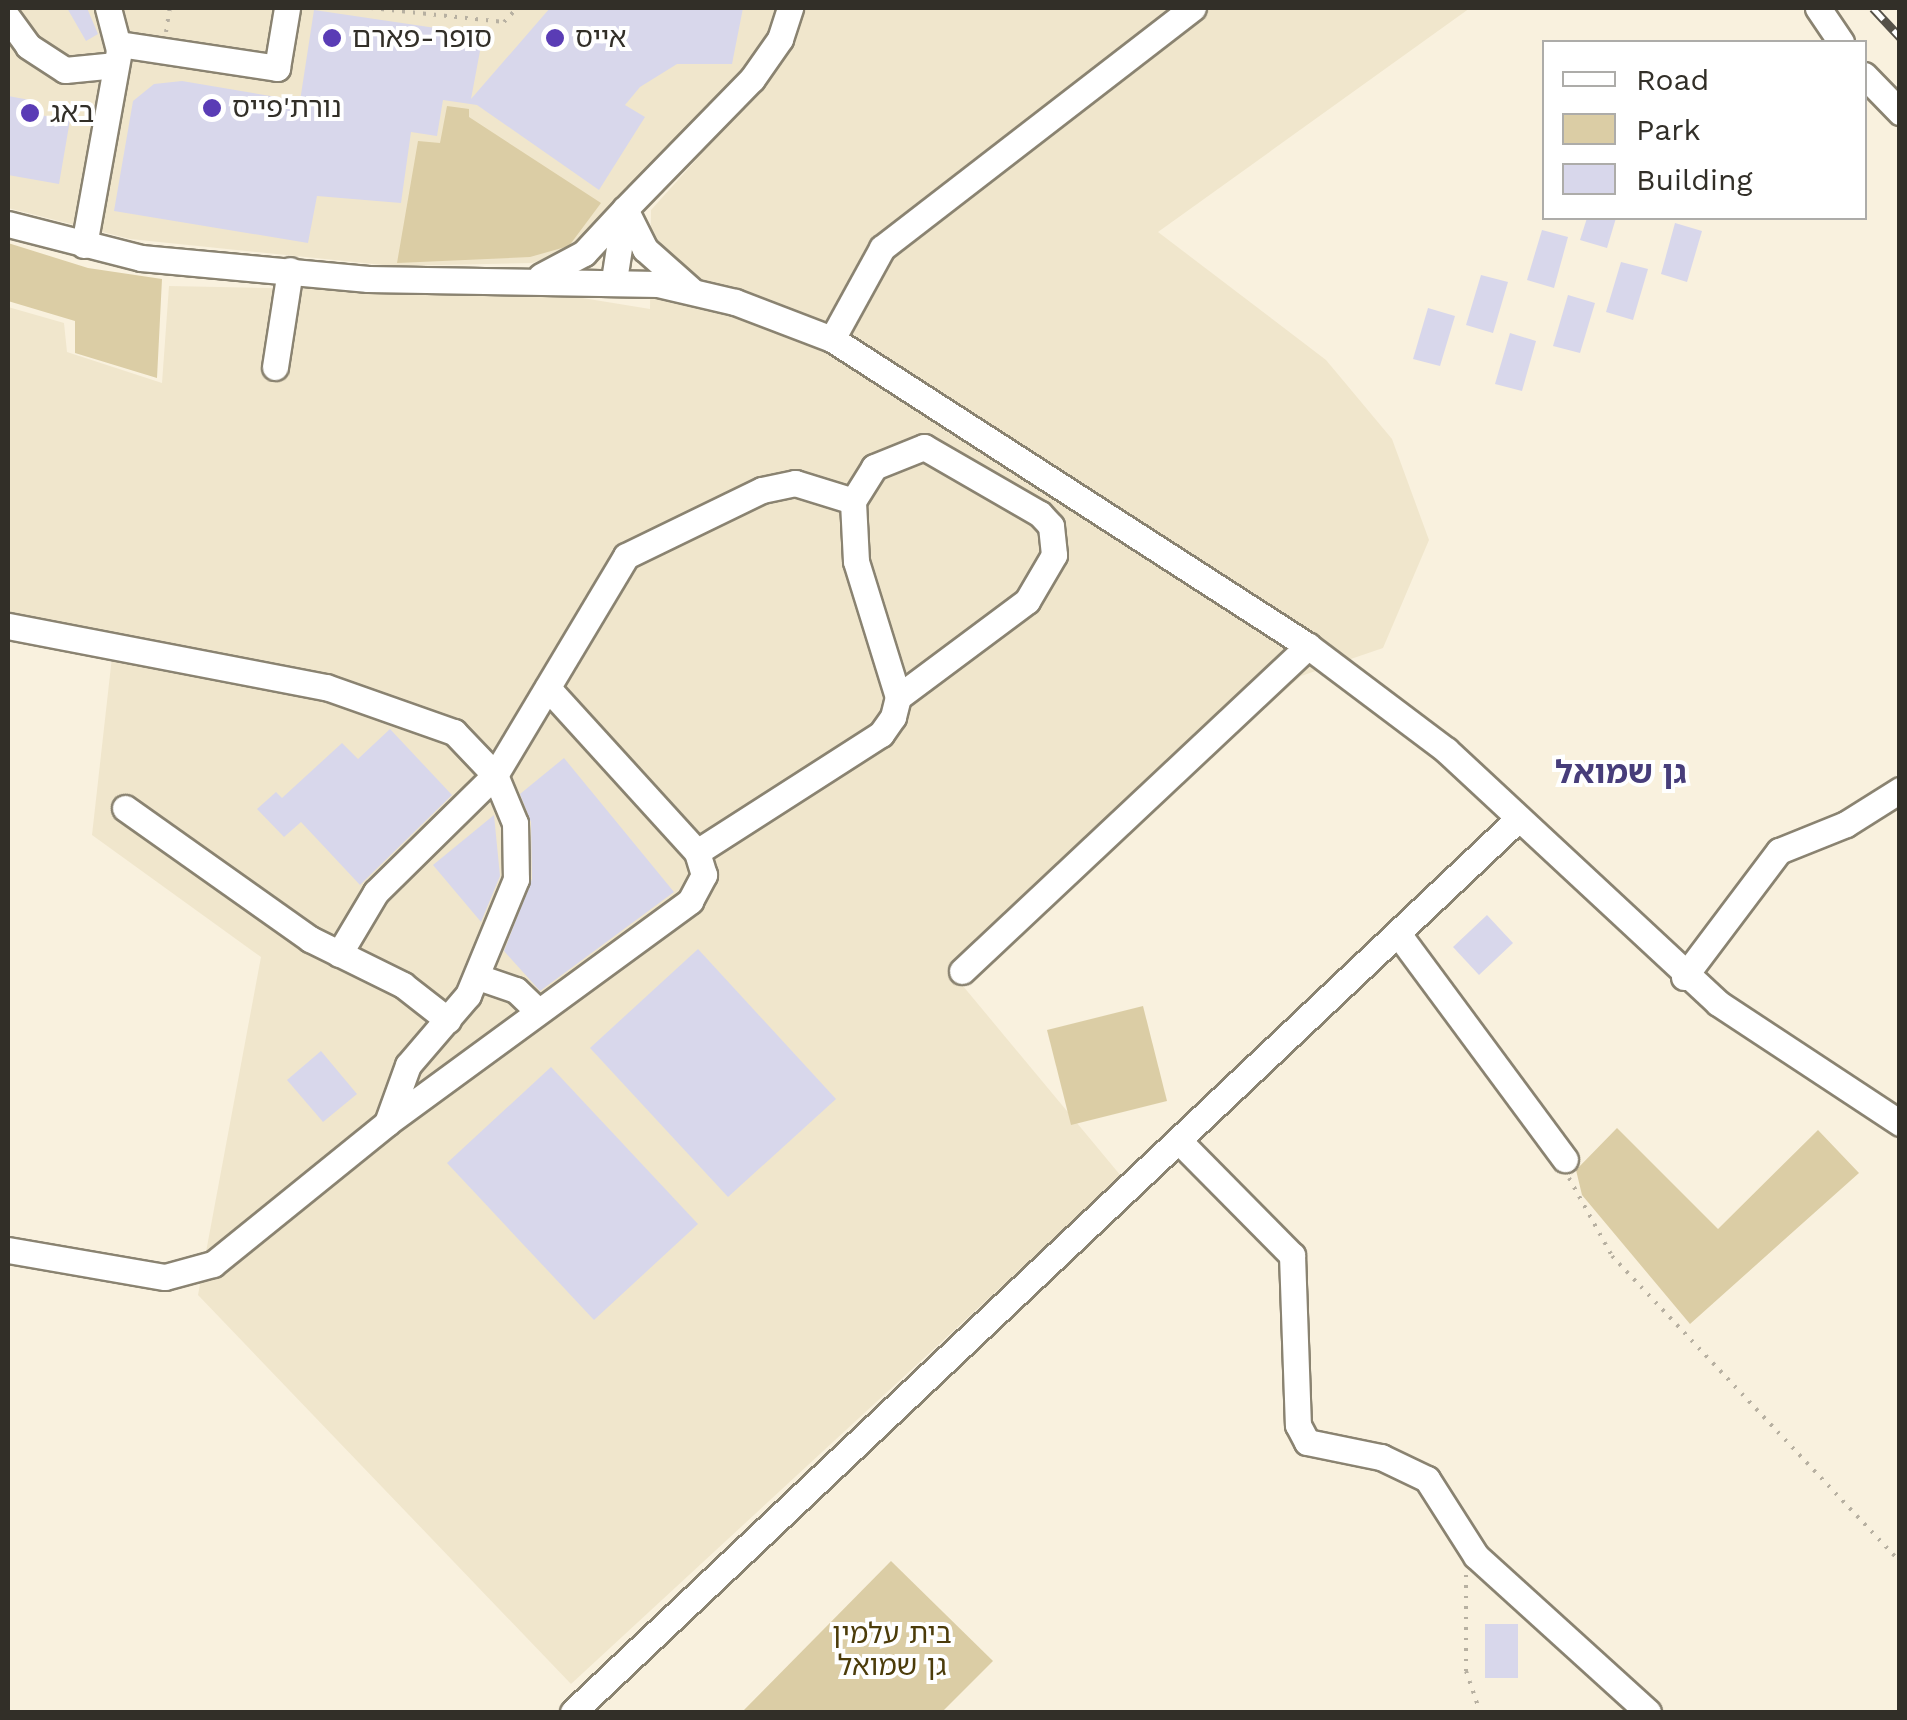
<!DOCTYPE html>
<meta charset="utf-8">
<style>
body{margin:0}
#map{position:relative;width:1907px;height:1720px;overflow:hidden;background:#f9f1de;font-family:"Work Sans","Noto Sans Hebrew",sans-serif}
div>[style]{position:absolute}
.built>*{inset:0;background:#f0e6cc}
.green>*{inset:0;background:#dbcda5}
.building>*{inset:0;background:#d8d7eb}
.path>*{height:4px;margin-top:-2px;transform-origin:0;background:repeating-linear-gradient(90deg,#b7b0a1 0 2.5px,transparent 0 10.5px)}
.roads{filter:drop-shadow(2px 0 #8a8371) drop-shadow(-2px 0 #8a8371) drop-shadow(0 2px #8a8371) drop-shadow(0 -2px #8a8371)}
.minor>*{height:25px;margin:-12.5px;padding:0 12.5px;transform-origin:12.5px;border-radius:12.5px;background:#fff}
.rail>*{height:9px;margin-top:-4.5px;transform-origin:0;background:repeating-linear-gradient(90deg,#fff 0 15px,#555148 0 30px);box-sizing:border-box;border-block:2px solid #555148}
.dots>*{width:28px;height:28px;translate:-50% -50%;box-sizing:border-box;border:5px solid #fff;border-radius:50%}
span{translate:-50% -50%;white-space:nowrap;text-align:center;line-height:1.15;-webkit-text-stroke:8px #fff;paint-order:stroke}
.poi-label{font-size:28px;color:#322f28}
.left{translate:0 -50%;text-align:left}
.park-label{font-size:28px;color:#4c3c0a}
.quarter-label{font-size:32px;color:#473d7a;font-weight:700}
.frame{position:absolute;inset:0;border:10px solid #322f28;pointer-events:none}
.legend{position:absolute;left:1542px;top:40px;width:325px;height:180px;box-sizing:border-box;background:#fff;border:2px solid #adaca9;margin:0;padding:12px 18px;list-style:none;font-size:30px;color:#322f28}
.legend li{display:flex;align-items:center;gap:20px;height:50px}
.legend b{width:50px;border:2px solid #adaca9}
</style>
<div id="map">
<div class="built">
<i style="clip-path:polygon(8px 8px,799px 8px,570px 250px,532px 263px,393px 266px,130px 239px,8px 208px)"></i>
<i style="clip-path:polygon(805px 8px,1470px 8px,1158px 232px,1326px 360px,1392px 439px,1429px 540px,1383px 648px,1301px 676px,958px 980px,1121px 1176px,571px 1684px,198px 1295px,261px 957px,92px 835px,112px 657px,8px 637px,8px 307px,64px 323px,67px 352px,162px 383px,169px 286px,558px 294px,650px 309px,651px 210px,783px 63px)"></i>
</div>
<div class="green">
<i style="clip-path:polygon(447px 106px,469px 109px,469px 117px,601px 203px,569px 246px,530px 257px,397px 263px,418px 141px,440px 143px)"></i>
<i style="clip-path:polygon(8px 243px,88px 268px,162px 279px,157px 378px,75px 353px,75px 321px,8px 301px)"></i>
<i style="clip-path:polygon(1143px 1006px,1167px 1101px,1071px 1125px,1047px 1030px)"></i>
<i style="clip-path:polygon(1617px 1128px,1718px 1229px,1818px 1130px,1859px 1173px,1690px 1324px,1582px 1195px,1576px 1170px)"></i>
<i style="clip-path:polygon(891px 1561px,993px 1661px,942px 1712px,742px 1712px)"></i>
</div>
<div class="building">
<i style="clip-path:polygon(67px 8px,87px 8px,98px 34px,86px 41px)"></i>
<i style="clip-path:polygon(550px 8px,743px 8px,732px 64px,677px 64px,640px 87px,625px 105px,645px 117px,599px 190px,477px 105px,443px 100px,437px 136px,411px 132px,401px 203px,317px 196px,308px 243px,114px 211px,133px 101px,154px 84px,182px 81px,300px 101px,314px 10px,483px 35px,471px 99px)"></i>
<i style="clip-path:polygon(8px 96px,30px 100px,28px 113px,70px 120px,59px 184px,8px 175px)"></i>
<i style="clip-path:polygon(1587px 218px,1616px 218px,1607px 248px,1580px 240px)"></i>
<i style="clip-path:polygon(1675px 223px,1702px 231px,1687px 282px,1661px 274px)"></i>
<i style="clip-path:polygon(1542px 230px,1568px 237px,1554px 288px,1527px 280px)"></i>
<i style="clip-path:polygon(1621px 262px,1648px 269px,1633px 320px,1606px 312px)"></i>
<i style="clip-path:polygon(1481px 275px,1508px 282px,1493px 333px,1466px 325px)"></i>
<i style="clip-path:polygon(1568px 295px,1595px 303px,1580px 353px,1553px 346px)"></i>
<i style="clip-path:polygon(1428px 308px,1455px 316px,1440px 366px,1413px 359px)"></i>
<i style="clip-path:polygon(1510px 333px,1536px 341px,1522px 391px,1495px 384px)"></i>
<i style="clip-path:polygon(390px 729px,452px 795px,360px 885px,301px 822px,284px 837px,257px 809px,276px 792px,282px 798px,342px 743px,358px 759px)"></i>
<i style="clip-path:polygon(564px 758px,674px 892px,540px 991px,504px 951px,532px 879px,531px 822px,520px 794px)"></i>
<i style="clip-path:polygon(494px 815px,500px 876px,481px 922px,433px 865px)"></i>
<i style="clip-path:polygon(1487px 915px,1513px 943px,1479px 975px,1453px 947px)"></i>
<i style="clip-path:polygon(698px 949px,836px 1099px,728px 1197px,590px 1048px)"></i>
<i style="clip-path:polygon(321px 1051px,357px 1094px,323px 1122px,287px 1080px)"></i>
<i style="clip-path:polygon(551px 1067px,698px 1224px,594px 1320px,447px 1163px)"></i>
<i style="clip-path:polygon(1485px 1624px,1518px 1624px,1518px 1678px,1485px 1678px)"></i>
</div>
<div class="path">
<i style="left:371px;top:8px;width:134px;rotate:6deg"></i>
<i style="left:504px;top:22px;width:19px;rotate:-47deg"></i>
<i style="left:166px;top:32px;width:24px;rotate:-81deg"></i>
<i style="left:1569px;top:1178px;width:89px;rotate:61.1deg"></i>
<i style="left:1612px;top:1256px;width:420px;rotate:46.7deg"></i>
<i style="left:1466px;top:1575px;width:96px;rotate:90deg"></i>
<i style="left:1466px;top:1671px;width:43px;rotate:71.1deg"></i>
</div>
<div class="roads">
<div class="minor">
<i style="left:1818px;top:8px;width:41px;rotate:55.9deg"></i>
<i style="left:8px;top:18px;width:34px;rotate:54deg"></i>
<i style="left:28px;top:46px;width:44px;rotate:33deg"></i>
<i style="left:65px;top:70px;width:51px;rotate:-5.6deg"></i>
<i style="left:119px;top:44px;width:160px;rotate:8.6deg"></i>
<i style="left:277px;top:68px;width:61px;rotate:-80.5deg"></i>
<i style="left:1864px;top:75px;width:52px;rotate:45.8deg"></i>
<i style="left:8px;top:224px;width:137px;rotate:14.3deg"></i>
<i style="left:141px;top:258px;width:228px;rotate:5.3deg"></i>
<i style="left:368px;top:279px;width:290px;rotate:1deg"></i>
<i style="left:658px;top:284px;width:79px;rotate:13.2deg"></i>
<i style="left:735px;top:302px;width:104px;rotate:20.9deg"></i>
<i style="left:832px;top:339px;width:566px;rotate:32.82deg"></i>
<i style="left:1308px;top:646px;width:173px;rotate:37deg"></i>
<i style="left:1446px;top:750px;width:371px;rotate:42.9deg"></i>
<i style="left:1718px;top:1003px;width:218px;rotate:33.4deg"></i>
<i style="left:84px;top:245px;width:198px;rotate:-79.8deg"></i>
<i style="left:119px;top:50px;width:43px;rotate:-104.7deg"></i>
<i style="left:541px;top:276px;width:49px;rotate:-28.1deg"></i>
<i style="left:584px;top:253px;width:60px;rotate:-47deg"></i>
<i style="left:625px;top:209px;width:45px;rotate:63.4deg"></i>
<i style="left:645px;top:249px;width:60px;rotate:41.6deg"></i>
<i style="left:614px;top:280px;width:72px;rotate:-81.2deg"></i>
<i style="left:625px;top:209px;width:182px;rotate:-45.7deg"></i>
<i style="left:752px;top:79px;width:49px;rotate:-55deg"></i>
<i style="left:780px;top:39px;width:33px;rotate:-72deg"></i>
<i style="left:832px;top:339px;width:104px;rotate:-61.2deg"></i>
<i style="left:882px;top:248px;width:393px;rotate:-37.7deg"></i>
<i style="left:275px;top:367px;width:98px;rotate:-81.2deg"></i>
<i style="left:8px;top:626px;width:324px;rotate:10.9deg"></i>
<i style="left:326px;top:687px;width:136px;rotate:19.4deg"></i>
<i style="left:454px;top:732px;width:59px;rotate:46.4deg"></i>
<i style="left:495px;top:775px;width:52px;rotate:67.4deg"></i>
<i style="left:515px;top:823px;width:56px;rotate:89deg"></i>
<i style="left:516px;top:879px;width:126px;rotate:112.5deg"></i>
<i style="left:468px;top:995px;width:92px;rotate:130.6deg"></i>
<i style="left:408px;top:1065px;width:62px;rotate:109.9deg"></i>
<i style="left:125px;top:808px;width:227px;rotate:35.3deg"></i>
<i style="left:310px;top:939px;width:104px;rotate:26.3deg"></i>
<i style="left:403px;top:985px;width:57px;rotate:37.9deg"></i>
<i style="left:697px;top:852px;width:219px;rotate:-32.7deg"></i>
<i style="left:881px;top:734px;width:21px;rotate:-55deg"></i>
<i style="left:893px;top:717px;width:21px;rotate:-76deg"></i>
<i style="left:898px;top:697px;width:142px;rotate:-107.2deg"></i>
<i style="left:856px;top:561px;width:60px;rotate:-92.9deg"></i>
<i style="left:853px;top:501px;width:40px;rotate:-58deg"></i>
<i style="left:874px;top:467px;width:54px;rotate:-21.8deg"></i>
<i style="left:924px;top:447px;width:134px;rotate:30deg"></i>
<i style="left:1040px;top:514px;width:16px;rotate:47deg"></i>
<i style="left:1051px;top:526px;width:29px;rotate:84deg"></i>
<i style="left:1054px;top:555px;width:53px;rotate:120.4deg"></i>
<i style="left:1027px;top:601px;width:161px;rotate:143.3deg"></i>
<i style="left:1399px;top:935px;width:279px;rotate:53.5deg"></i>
<i style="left:339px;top:954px;width:72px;rotate:-59.2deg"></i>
<i style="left:376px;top:892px;width:167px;rotate:-44.5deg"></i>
<i style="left:495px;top:775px;width:255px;rotate:-59.1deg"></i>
<i style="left:626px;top:556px;width:151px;rotate:-25.9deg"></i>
<i style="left:762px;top:490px;width:34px;rotate:-12deg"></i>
<i style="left:795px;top:483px;width:61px;rotate:17.2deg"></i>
<i style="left:962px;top:971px;width:475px;rotate:-43.2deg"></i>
<i style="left:478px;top:977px;width:40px;rotate:18.9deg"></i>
<i style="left:516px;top:990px;width:30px;rotate:44deg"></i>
<i style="left:1684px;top:977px;width:158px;rotate:-53deg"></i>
<i style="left:1779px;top:851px;width:72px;rotate:-21.9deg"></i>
<i style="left:1846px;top:824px;width:64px;rotate:-32.2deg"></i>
<i style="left:1181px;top:1143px;width:158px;rotate:45.3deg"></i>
<i style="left:1292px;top:1255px;width:170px;rotate:88deg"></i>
<i style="left:1298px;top:1425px;width:19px;rotate:62deg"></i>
<i style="left:1307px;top:1442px;width:76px;rotate:11.5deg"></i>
<i style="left:1381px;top:1457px;width:51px;rotate:25.6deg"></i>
<i style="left:1427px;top:1479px;width:91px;rotate:57.5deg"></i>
<i style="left:1476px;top:1556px;width:232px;rotate:42.2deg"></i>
<i style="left:8px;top:1250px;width:159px;rotate:9.8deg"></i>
<i style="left:165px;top:1277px;width:50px;rotate:-15.2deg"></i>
<i style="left:213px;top:1264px;width:224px;rotate:-39deg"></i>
<i style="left:387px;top:1123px;width:376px;rotate:-36.2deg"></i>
<i style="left:690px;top:901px;width:30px;rotate:-62deg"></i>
<i style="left:704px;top:875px;width:24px;rotate:-107deg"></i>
<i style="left:697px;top:852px;width:222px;rotate:-132.3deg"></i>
<i style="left:573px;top:1712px;width:1300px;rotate:-43.38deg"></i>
</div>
</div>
<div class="rail">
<i style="left:1873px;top:8px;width:40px;rotate:47deg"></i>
</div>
<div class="dots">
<i style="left:332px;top:38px;background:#5a3cb5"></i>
<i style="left:555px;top:38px;background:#5a3cb5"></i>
<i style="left:212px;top:108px;background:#5a3cb5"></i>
<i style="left:30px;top:113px;background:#5a3cb5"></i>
</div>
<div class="poi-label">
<span class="left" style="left:352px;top:38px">סופר-פארם</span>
<span class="left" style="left:575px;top:38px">אייס</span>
<span class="left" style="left:232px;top:108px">נורת'פייס</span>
<span class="left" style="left:50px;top:113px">באג</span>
</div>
<div class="park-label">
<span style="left:892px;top:1650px">בית עלמין<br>גן שמואל</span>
</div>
<div class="quarter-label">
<span style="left:1621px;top:772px">גן שמואל</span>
</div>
<div class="frame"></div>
<ul class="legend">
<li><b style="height:12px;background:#fff"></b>Road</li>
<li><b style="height:28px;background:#dbcda5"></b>Park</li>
<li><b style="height:28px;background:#d8d7eb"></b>Building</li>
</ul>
</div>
